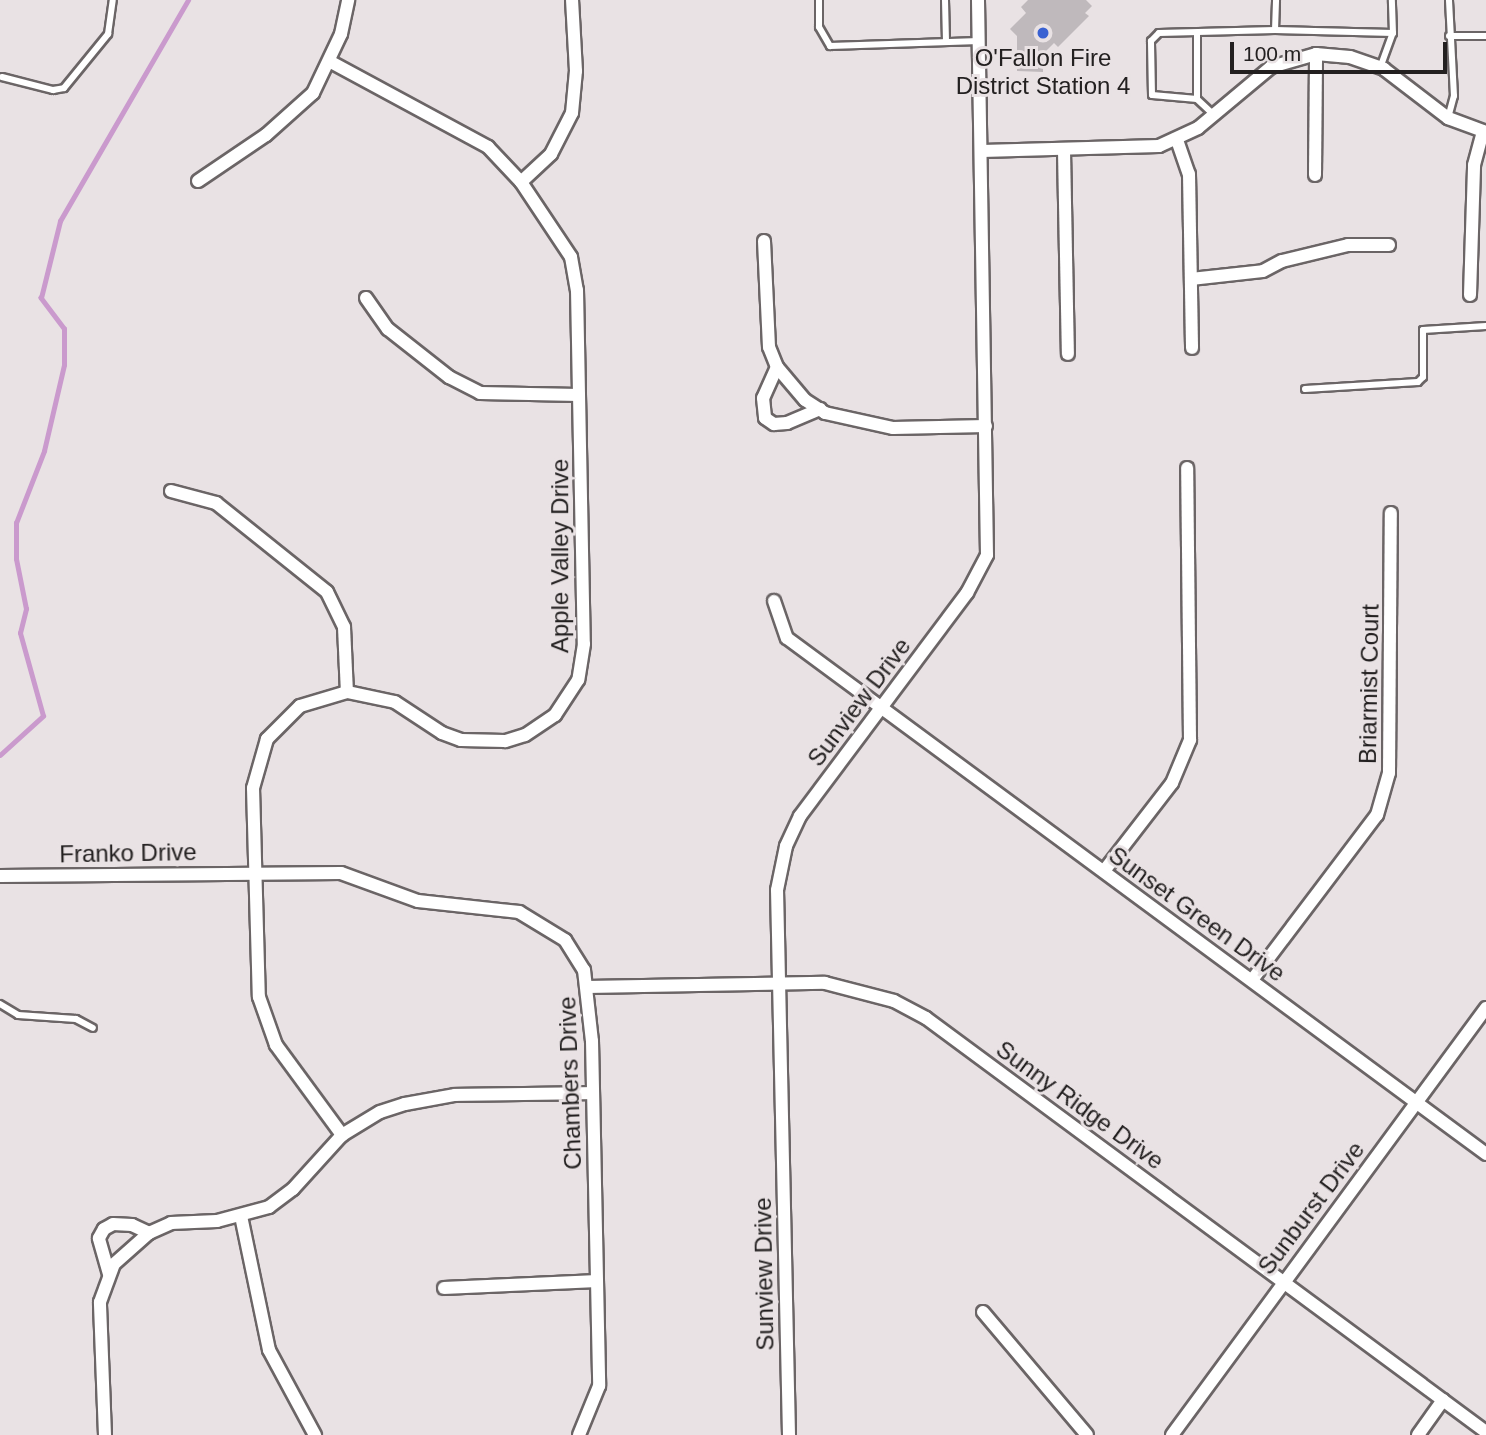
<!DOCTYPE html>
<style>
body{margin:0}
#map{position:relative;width:1486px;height:1435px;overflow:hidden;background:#e9e2e4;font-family:Arial,sans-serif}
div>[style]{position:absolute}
.stream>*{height:4.5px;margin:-2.25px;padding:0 2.25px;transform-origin:2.25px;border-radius:2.25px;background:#ca9acd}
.building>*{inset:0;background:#bfb9bc}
.roads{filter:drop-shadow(2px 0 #6b6566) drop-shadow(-2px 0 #6b6566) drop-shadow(0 2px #6b6566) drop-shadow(0 -2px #6b6566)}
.lane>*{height:6px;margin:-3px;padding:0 3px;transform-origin:3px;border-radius:3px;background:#fff}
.street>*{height:12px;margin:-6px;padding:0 6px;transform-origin:6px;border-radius:6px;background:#fff}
.dots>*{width:19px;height:19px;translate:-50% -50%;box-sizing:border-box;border:4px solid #e9e2e4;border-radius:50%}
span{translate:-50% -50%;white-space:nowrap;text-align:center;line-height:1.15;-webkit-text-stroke:6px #e9e2e4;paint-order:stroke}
.poi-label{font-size:24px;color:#232020}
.street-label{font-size:24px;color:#232020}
.scale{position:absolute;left:1230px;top:42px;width:217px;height:32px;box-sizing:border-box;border:4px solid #232020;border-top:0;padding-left:9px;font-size:21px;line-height:24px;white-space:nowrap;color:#232020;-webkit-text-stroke:5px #e9e2e4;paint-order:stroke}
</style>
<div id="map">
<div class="stream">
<i style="left:0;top:755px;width:58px;rotate:-42.2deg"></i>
<i style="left:43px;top:716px;width:86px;rotate:-105.5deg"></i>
<i style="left:20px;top:633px;width:25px;rotate:-76deg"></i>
<i style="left:26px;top:609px;width:51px;rotate:-101.3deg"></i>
<i style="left:16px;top:559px;width:36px;rotate:-90deg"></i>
<i style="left:16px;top:523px;width:77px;rotate:-68.7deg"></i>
<i style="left:44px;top:451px;width:88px;rotate:-76.9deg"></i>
<i style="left:64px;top:365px;width:36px;rotate:-90deg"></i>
<i style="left:64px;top:329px;width:39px;rotate:-127deg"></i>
<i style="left:41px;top:298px;width:79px;rotate:-76.1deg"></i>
<i style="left:60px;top:221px;width:255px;rotate:-59.9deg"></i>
</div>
<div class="building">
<i style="clip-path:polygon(1028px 0,1086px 0,1092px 6px,1085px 13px,1089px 16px,1058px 47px,1054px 43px,1043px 54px,1043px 72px,1017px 71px,1017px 36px,1010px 29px,1026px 13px,1021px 7px)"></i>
</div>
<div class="roads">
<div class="lane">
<i style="left:819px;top:0;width:27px;rotate:90deg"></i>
<i style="left:819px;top:27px;width:22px;rotate:60deg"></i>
<i style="left:830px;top:46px;width:149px;rotate:-1.9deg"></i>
<i style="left:945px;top:0;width:42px;rotate:88.6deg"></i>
<i style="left:1275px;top:30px;width:118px;rotate:1.5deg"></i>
<i style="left:1449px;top:36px;width:37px"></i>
<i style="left:1380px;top:68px;width:37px;rotate:-70deg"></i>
<i style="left:1393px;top:33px;width:33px;rotate:-92deg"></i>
<i style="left:2px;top:77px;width:53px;rotate:14.3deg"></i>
<i style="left:53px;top:90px;width:11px;rotate:-10deg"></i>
<i style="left:64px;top:88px;width:70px;rotate:-50.8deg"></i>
<i style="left:108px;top:34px;width:34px;rotate:-82deg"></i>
<i style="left:1197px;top:99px;width:66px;rotate:-90deg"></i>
<i style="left:1214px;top:115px;width:23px;rotate:-137deg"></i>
<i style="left:1197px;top:99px;width:45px;rotate:-174.9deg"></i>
<i style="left:1152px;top:95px;width:54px;rotate:-91.1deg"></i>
<i style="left:1151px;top:41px;width:11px;rotate:-45deg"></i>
<i style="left:1159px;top:33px;width:116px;rotate:-1.5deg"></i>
<i style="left:1275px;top:30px;width:30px;rotate:-88deg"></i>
<i style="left:1448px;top:118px;width:23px;rotate:-75deg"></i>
<i style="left:1454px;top:96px;width:96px;rotate:-93deg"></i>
<i style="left:1305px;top:389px;width:113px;rotate:-3.5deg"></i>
<i style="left:1418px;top:382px;width:7px;rotate:-45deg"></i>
<i style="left:1423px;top:377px;width:47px;rotate:-90deg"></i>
<i style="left:1423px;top:330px;width:63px;rotate:-3.6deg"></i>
<i style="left:0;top:1004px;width:21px;rotate:31deg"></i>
<i style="left:18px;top:1015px;width:58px;rotate:3.9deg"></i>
<i style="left:76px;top:1019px;width:19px;rotate:28deg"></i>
</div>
<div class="street">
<i style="left:329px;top:61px;width:181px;rotate:28.4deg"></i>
<i style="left:488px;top:147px;width:48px;rotate:46.7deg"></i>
<i style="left:521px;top:182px;width:90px;rotate:56.3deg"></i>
<i style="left:571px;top:257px;width:34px;rotate:80deg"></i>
<i style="left:577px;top:290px;width:354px;rotate:88.9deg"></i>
<i style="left:584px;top:644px;width:36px;rotate:99deg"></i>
<i style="left:578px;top:680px;width:42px;rotate:123.3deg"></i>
<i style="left:555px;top:715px;width:36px;rotate:146deg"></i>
<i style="left:525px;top:735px;width:21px;rotate:163deg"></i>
<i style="left:505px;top:741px;width:44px;rotate:-178.7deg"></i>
<i style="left:461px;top:740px;width:20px;rotate:-160deg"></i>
<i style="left:442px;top:733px;width:56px;rotate:-146.6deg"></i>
<i style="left:395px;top:702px;width:49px;rotate:-168.2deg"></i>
<i style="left:347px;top:692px;width:49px;rotate:163.4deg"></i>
<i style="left:300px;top:706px;width:47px;rotate:135deg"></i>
<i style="left:267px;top:739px;width:51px;rotate:105.9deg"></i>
<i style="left:253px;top:788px;width:209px;rotate:88.4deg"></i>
<i style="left:259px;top:997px;width:51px;rotate:70.5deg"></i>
<i style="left:276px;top:1045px;width:112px;rotate:53.7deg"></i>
<i style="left:1177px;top:140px;width:36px;rotate:71deg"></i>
<i style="left:1189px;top:174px;width:174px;rotate:89deg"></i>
<i style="left:982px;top:151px;width:177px;rotate:-1.6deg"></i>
<i style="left:1159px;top:146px;width:43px;rotate:-24.8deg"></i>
<i style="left:1198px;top:128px;width:95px;rotate:-39.9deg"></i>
<i style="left:1271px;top:67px;width:47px;rotate:-16.1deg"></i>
<i style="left:1316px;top:54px;width:34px;rotate:5deg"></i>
<i style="left:1350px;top:57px;width:36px;rotate:19deg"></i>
<i style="left:1384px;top:69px;width:81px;rotate:37.4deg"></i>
<i style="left:1448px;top:118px;width:40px;rotate:20.2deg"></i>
<i style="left:1064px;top:151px;width:203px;rotate:88.9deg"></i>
<i style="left:1315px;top:175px;width:121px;rotate:-89.5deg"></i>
<i style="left:198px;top:181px;width:82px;rotate:-34.1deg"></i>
<i style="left:266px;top:135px;width:63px;rotate:-41.8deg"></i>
<i style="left:313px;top:93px;width:65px;rotate:-64.6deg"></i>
<i style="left:341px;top:34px;width:35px;rotate:-78deg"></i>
<i style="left:521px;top:182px;width:41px;rotate:-43deg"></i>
<i style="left:551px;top:154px;width:46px;rotate:-62.9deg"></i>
<i style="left:572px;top:113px;width:42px;rotate:-84.6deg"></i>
<i style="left:576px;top:71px;width:71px;rotate:-93.2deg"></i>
<i style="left:764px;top:241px;width:106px;rotate:87.3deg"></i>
<i style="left:769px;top:347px;width:22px;rotate:68deg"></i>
<i style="left:777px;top:367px;width:43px;rotate:49.7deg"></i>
<i style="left:805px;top:400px;width:24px;rotate:33deg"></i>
<i style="left:825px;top:413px;width:70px;rotate:12.4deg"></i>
<i style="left:893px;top:428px;width:93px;rotate:-1.2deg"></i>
<i style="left:1191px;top:279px;width:72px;rotate:-6.3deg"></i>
<i style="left:1263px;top:271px;width:21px;rotate:-28deg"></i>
<i style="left:1282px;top:261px;width:68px;rotate:-13.6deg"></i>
<i style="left:1348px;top:245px;width:41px"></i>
<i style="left:1470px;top:295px;width:130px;rotate:-88.2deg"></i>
<i style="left:1474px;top:165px;width:35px;rotate:-75deg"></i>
<i style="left:366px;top:298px;width:38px;rotate:55deg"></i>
<i style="left:388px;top:329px;width:78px;rotate:38.2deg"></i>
<i style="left:449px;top:377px;width:35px;rotate:27deg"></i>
<i style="left:480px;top:393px;width:99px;rotate:1.2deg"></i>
<i style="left:777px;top:367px;width:34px;rotate:114deg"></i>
<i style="left:763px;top:398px;width:20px;rotate:84deg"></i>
<i style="left:765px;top:418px;width:11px;rotate:34deg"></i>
<i style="left:774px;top:424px;width:13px;rotate:-4deg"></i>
<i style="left:787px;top:423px;width:36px;rotate:-23deg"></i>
<i style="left:171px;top:491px;width:47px;rotate:14.9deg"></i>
<i style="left:216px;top:503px;width:142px;rotate:38.7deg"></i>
<i style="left:327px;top:592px;width:39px;rotate:64deg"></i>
<i style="left:344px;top:627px;width:65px;rotate:87.4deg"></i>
<i style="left:774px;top:601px;width:39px;rotate:71deg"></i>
<i style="left:787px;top:638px;width:869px;rotate:36.43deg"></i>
<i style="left:1104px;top:871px;width:111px;rotate:-52.3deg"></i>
<i style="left:1172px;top:783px;width:47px;rotate:-67.3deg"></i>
<i style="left:1190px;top:740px;width:272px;rotate:-90.6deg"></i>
<i style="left:0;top:876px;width:341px;rotate:-0.5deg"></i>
<i style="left:341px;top:873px;width:82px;rotate:20deg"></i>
<i style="left:418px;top:901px;width:102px;rotate:6.2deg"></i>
<i style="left:519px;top:912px;width:54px;rotate:31.3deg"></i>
<i style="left:565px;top:940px;width:36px;rotate:58deg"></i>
<i style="left:584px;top:970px;width:71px;rotate:83.6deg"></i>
<i style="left:592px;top:1041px;width:345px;rotate:88.8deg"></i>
<i style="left:599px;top:1386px;width:53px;rotate:112.2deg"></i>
<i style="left:1252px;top:980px;width:207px;rotate:-52.9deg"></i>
<i style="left:1377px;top:815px;width:44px;rotate:-74.1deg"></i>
<i style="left:1389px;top:773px;width:260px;rotate:-89.6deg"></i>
<i style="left:587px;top:987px;width:238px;rotate:-1deg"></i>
<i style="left:825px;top:983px;width:71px;rotate:14.6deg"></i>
<i style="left:894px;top:1001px;width:36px;rotate:28deg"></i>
<i style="left:926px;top:1018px;width:696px;rotate:36.47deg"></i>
<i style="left:241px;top:1216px;width:137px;rotate:78.2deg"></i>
<i style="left:269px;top:1350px;width:97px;rotate:61.6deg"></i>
<i style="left:109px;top:1274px;width:37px;rotate:-106deg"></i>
<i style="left:99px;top:1238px;width:10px;rotate:-61deg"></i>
<i style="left:104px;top:1229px;width:10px;rotate:-29deg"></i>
<i style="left:113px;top:1224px;width:19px;rotate:3deg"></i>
<i style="left:132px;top:1225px;width:19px;rotate:25deg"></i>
<i style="left:444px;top:1288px;width:153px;rotate:-2.6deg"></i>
<i style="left:983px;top:1312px;width:161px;rotate:49.8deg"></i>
<i style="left:105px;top:1435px;width:133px;rotate:-92.2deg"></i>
<i style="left:100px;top:1302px;width:40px;rotate:-69.8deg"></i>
<i style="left:114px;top:1264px;width:47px;rotate:-41.5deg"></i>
<i style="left:149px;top:1233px;width:24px;rotate:-24deg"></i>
<i style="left:171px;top:1223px;width:46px;rotate:-2.5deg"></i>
<i style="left:217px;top:1221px;width:54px;rotate:-15.1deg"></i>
<i style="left:269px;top:1207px;width:30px;rotate:-37deg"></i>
<i style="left:293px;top:1189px;width:73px;rotate:-47.8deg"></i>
<i style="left:342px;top:1135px;width:44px;rotate:-31.2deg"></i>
<i style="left:380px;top:1112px;width:26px;rotate:-18deg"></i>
<i style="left:405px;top:1104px;width:51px;rotate:-10.2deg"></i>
<i style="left:455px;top:1095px;width:138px;rotate:-0.8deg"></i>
<i style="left:789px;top:1435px;width:545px;rotate:-91.26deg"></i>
<i style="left:777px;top:890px;width:45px;rotate:-78.4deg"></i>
<i style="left:786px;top:846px;width:33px;rotate:-65deg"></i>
<i style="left:800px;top:816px;width:279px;rotate:-53.2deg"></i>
<i style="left:967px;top:593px;width:43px;rotate:-62.2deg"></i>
<i style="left:987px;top:555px;width:555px;rotate:-90.93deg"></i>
<i style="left:1172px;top:1435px;width:530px;rotate:-53.67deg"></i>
<i style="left:1418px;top:1435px;width:43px;rotate:-54.5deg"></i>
</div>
</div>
<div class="dots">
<i style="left:1043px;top:33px;background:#3961d2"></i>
</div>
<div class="poi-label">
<span style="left:1043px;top:72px">O'Fallon Fire<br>District Station 4</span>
</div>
<div class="street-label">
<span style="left:560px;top:556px;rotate:-90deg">Apple Valley Drive</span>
<span style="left:1369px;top:684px;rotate:-89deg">Briarmist Court</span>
<span style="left:859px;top:702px;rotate:-53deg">Sunview Drive</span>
<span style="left:128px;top:853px;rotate:-1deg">Franko Drive</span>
<span style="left:1197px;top:914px;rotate:36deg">Sunset Green Drive</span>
<span style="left:570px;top:1083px;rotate:-92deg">Chambers Drive</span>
<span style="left:1080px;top:1105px;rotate:36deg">Sunny Ridge Drive</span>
<span style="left:1311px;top:1208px;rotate:-53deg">Sunburst Drive</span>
<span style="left:764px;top:1274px;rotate:-91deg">Sunview Drive</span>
</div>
<div class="scale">100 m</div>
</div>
